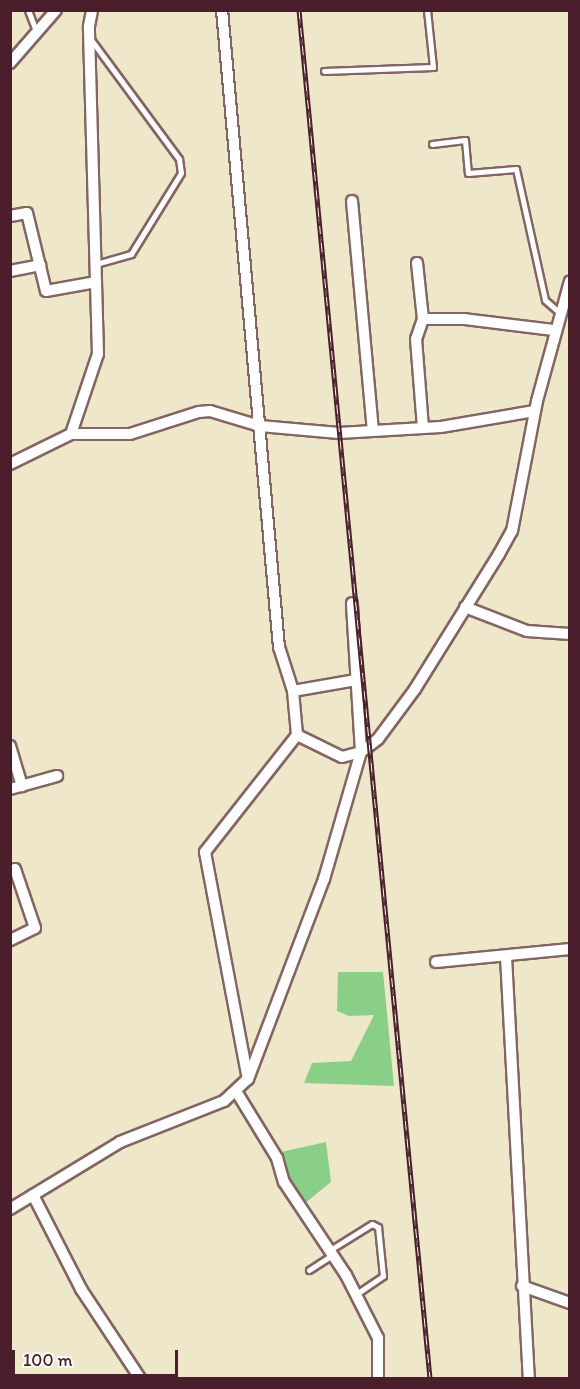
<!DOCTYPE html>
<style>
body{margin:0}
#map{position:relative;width:580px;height:1389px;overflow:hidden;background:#eee7ca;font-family:Itim,sans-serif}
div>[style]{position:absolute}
.green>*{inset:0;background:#8acf88}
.roads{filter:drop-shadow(2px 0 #836563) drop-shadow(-2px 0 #836563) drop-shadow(0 2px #836563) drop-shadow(0 -2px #836563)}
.service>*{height:5px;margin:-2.5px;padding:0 2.5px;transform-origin:2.5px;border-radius:2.5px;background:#fff}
.minor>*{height:10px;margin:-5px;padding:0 5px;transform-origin:5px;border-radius:5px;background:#fff}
.rail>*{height:5px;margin-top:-2.5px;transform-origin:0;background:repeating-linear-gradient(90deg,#fdfcf7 0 9px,#4a1f2b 0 18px);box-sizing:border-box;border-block:2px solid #4a1f2b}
span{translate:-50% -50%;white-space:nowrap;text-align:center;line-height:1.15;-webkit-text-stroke:6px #fdfcf7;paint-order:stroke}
.frame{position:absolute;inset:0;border:12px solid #4a1f2b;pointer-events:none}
.scale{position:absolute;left:12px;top:1350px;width:166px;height:27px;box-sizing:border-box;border:3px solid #4a1f2b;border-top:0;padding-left:8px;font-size:18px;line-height:21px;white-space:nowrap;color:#4a1f2b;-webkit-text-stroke:4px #fdfcf7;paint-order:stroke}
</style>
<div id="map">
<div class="green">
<i style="clip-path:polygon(338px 972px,383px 972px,394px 1086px,304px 1083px,312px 1063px,351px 1061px,374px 1015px,349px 1016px,337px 1011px)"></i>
<i style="clip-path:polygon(326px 1142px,331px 1182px,304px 1204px,288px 1182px,281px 1152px)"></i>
</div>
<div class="roads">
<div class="service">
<i style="left:28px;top:10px;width:22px;rotate:69deg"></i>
<i style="left:92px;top:41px;width:147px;rotate:53.6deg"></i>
<i style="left:179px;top:159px;width:14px;rotate:82deg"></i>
<i style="left:181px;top:173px;width:95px;rotate:121.7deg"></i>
<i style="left:131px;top:254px;width:37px;rotate:164deg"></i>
<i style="left:324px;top:71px;width:109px;rotate:-2.1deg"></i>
<i style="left:433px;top:67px;width:57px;rotate:-96deg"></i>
<i style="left:432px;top:144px;width:33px;rotate:-7deg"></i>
<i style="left:465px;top:140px;width:33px;rotate:85deg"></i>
<i style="left:468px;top:173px;width:48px;rotate:-4.8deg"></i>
<i style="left:516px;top:169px;width:134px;rotate:77.5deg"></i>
<i style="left:545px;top:300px;width:18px;rotate:41deg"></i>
<i style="left:330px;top:1250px;width:49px;rotate:-31.8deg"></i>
<i style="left:372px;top:1224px;width:7px;rotate:27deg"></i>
<i style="left:378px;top:1227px;width:49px;rotate:84.2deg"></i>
<i style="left:383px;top:1276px;width:32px;rotate:146deg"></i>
<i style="left:309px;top:1270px;width:27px;rotate:-33deg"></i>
</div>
<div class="minor">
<i style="left:222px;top:10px;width:640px;rotate:84.89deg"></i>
<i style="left:279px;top:647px;width:46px;rotate:72.3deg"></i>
<i style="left:293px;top:691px;width:44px;rotate:84.8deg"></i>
<i style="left:297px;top:735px;width:149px;rotate:128.2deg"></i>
<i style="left:205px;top:852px;width:231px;rotate:79.3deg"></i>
<i style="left:10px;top:63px;width:70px;rotate:-49deg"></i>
<i style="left:352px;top:201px;width:230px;rotate:84.8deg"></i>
<i style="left:10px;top:216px;width:17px;rotate:-10deg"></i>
<i style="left:27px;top:213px;width:80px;rotate:76.3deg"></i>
<i style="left:46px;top:291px;width:51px;rotate:-10.2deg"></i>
<i style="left:417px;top:263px;width:56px;rotate:83.9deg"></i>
<i style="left:423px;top:319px;width:21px;rotate:109deg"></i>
<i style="left:416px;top:339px;width:88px;rotate:85.5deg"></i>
<i style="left:10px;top:271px;width:31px;rotate:-11deg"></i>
<i style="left:423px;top:319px;width:41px"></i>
<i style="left:464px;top:319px;width:91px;rotate:7deg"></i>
<i style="left:71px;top:434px;width:84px;rotate:-71.4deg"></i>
<i style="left:98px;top:354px;width:328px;rotate:-91.6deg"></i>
<i style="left:89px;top:26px;width:16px;rotate:-79deg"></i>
<i style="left:10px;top:464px;width:68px;rotate:-26.2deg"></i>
<i style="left:71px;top:434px;width:59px"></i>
<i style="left:130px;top:434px;width:72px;rotate:-17.7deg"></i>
<i style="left:199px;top:412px;width:11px;rotate:-5deg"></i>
<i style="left:210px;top:411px;width:52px;rotate:16.7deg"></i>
<i style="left:260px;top:426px;width:79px;rotate:5.1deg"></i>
<i style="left:339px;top:433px;width:102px;rotate:-3.4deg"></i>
<i style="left:441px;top:427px;width:95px;rotate:-9.7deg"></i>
<i style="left:465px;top:607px;width:66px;rotate:21.2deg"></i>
<i style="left:527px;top:631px;width:43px;rotate:4deg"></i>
<i style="left:293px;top:691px;width:64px;rotate:-9.9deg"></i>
<i style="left:297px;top:735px;width:50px;rotate:26.1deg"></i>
<i style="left:342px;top:757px;width:20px;rotate:-15deg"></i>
<i style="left:361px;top:752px;width:21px;rotate:-37deg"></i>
<i style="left:378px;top:739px;width:62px;rotate:-53.5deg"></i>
<i style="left:415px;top:689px;width:159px;rotate:-58.1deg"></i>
<i style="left:499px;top:554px;width:26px;rotate:-61deg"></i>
<i style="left:512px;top:531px;width:132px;rotate:-79.1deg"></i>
<i style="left:537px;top:401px;width:124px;rotate:-74.6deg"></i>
<i style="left:10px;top:746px;width:42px;rotate:73.3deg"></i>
<i style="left:10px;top:789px;width:49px;rotate:-15.5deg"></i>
<i style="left:10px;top:871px;width:5px;rotate:-22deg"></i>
<i style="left:15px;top:869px;width:62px;rotate:71.3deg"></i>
<i style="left:35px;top:928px;width:28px;rotate:154deg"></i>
<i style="left:506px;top:957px;width:422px;rotate:86.9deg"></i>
<i style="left:436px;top:962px;width:135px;rotate:-5.5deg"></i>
<i style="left:236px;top:1091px;width:79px;rotate:58.5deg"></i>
<i style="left:277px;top:1158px;width:25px;rotate:74deg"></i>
<i style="left:284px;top:1182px;width:112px;rotate:56.3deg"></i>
<i style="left:346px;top:1275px;width:71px;rotate:63.1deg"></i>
<i style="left:378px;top:1338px;width:40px;rotate:90deg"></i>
<i style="left:33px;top:1195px;width:106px;rotate:62.9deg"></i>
<i style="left:81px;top:1289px;width:107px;rotate:56.5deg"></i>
<i style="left:10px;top:1209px;width:129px;rotate:-31.3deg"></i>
<i style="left:120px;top:1142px;width:112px;rotate:-21.5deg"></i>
<i style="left:224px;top:1101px;width:33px;rotate:-43deg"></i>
<i style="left:248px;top:1079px;width:214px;rotate:-69.2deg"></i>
<i style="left:324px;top:879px;width:132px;rotate:-73.8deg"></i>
<i style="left:361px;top:752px;width:149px;rotate:-93.5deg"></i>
<i style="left:522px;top:1286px;width:51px;rotate:19.5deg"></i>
</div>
</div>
<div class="rail">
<i style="left:299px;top:10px;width:1374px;rotate:84.53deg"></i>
</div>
<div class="frame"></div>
<div class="scale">100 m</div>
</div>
